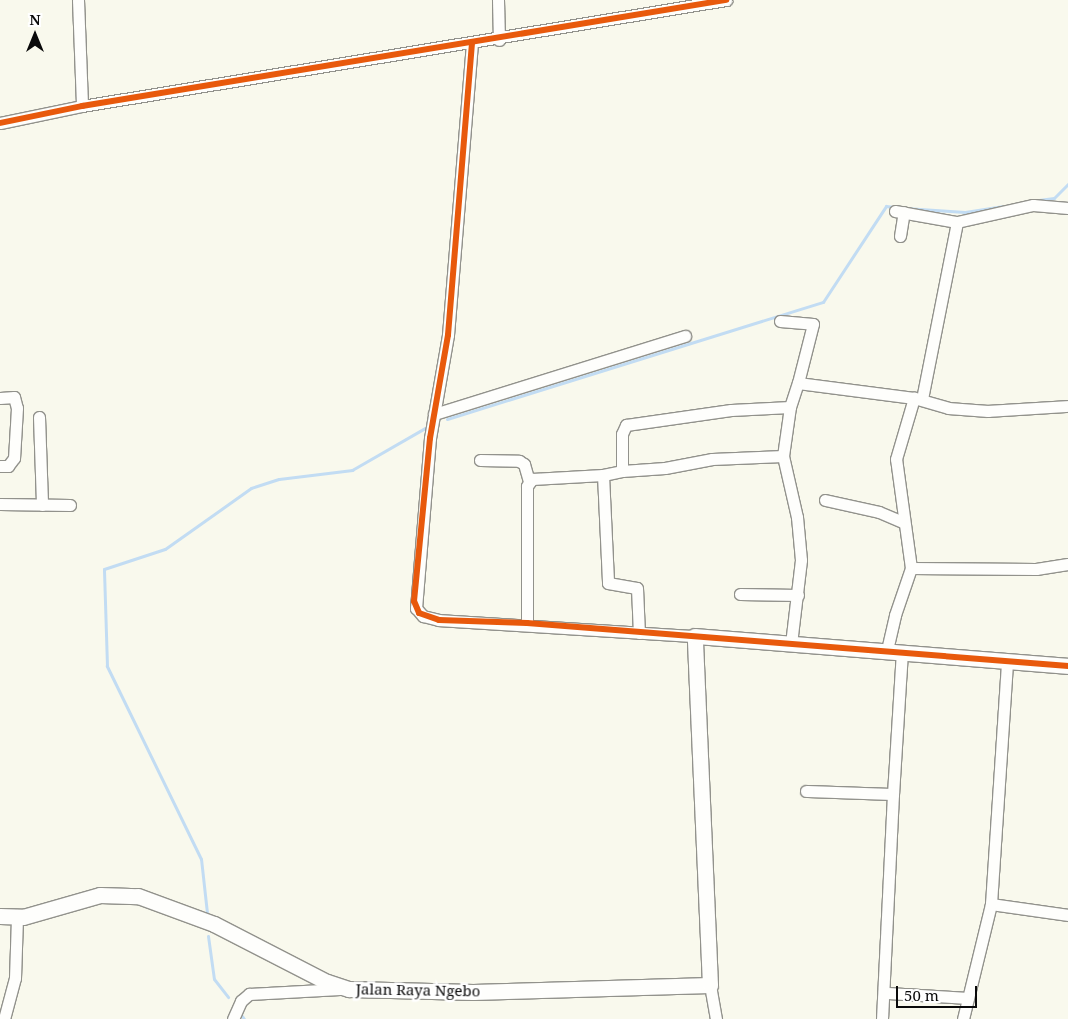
<!DOCTYPE html>
<style>
body{margin:0}
#map{position:relative;width:1068px;height:1019px;overflow:hidden;background:#f9f9ed;font-family:"Noto Serif",serif}
div>[style]{position:absolute}
.stream>*{height:3px;margin:-1.5px;padding:0 1.5px;transform-origin:1.5px;border-radius:1.5px;background:#c2dcf3}
.roads{filter:drop-shadow(1px 0 #92928c) drop-shadow(-1px 0 #92928c) drop-shadow(0 1px #92928c) drop-shadow(0 -1px #92928c)}
.minor>*{height:11px;margin:-5.5px;padding:0 5.5px;transform-origin:5.5px;border-radius:5.5px;background:#fefefc}
.tertiary>*{height:15px;margin:-7.5px;padding:0 7.5px;transform-origin:7.5px;border-radius:7.5px;background:#fefefc}
.cycleway>*{height:6px;margin:-3px;padding:0 3px;transform-origin:3px;border-radius:3px;background:#e8590c}
span{translate:-50% -50%;white-space:nowrap;text-align:center;line-height:1.15;-webkit-text-stroke:5px #fff;paint-order:stroke}
.street-label{font-size:15px;color:#0a0a0a}
.north{position:absolute;left:10px;top:10px;width:50px;height:50px;-webkit-text-stroke:4px #fff;paint-order:stroke;rotate:0deg;font-size:14px;font-weight:700;line-height:20px;text-align:center;color:#0a0a0a}
.north::after{content:'';display:block;margin:auto;width:18px;height:22px;background:#0a0a0a;clip-path:polygon(50% 0,100% 100%,50% 72%,0 100%)}
.scale{position:absolute;left:896px;top:986px;width:81px;height:22px;box-sizing:border-box;border:2px solid #0a0a0a;border-top:0;padding-left:6px;font-size:15px;line-height:18px;white-space:nowrap;color:#0a0a0a;-webkit-text-stroke:4px #fff;paint-order:stroke}
</style>
<div id="map">
<div class="stream">
<i style="left:1039px;top:200px;width:15px;rotate:-8deg"></i>
<i style="left:1054px;top:198px;width:20px;rotate:-45deg"></i>
<i style="left:905px;top:208px;width:60px;rotate:3.8deg"></i>
<i style="left:965px;top:212px;width:39px;rotate:-9deg"></i>
<i style="left:447px;top:419px;width:394px;rotate:-17.3deg"></i>
<i style="left:823px;top:302px;width:115px;rotate:-56.7deg"></i>
<i style="left:886px;top:206px;width:8px;rotate:7deg"></i>
<i style="left:207px;top:913px;width:54px;rotate:-96.3deg"></i>
<i style="left:201px;top:859px;width:215px;rotate:-116deg"></i>
<i style="left:107px;top:666px;width:97px;rotate:-91.8deg"></i>
<i style="left:104px;top:569px;width:64px;rotate:-18.2deg"></i>
<i style="left:165px;top:549px;width:105px;rotate:-35.3deg"></i>
<i style="left:251px;top:488px;width:29px;rotate:-18deg"></i>
<i style="left:279px;top:479px;width:74px;rotate:-7deg"></i>
<i style="left:352px;top:470px;width:84px;rotate:-29.9deg"></i>
<i style="left:208px;top:936px;width:43px;rotate:82.1deg"></i>
<i style="left:214px;top:979px;width:23px;rotate:52deg"></i>
<i style="left:242px;top:1016px;width:4px;rotate:56deg"></i>
</div>
<div class="roads">
<div class="minor">
<i style="left:78px;top:0;width:106px;rotate:87.8deg"></i>
<i style="left:498px;top:0;width:40px;rotate:88.6deg"></i>
<i style="left:472px;top:43px;width:293px;rotate:94.7deg"></i>
<i style="left:448px;top:335px;width:105px;rotate:99.9deg"></i>
<i style="left:430px;top:438px;width:171px;rotate:94.7deg"></i>
<i style="left:416px;top:608px;width:11px;rotate:49deg"></i>
<i style="left:423px;top:616px;width:16px;rotate:14deg"></i>
<i style="left:439px;top:620px;width:256px;rotate:3.6deg"></i>
<i style="left:0;top:123px;width:84px;rotate:-11.7deg"></i>
<i style="left:82px;top:106px;width:653px;rotate:-9.35deg"></i>
<i style="left:895px;top:211px;width:63px;rotate:10.1deg"></i>
<i style="left:900px;top:236px;width:24px;rotate:-81deg"></i>
<i style="left:780px;top:321px;width:33px;rotate:5deg"></i>
<i style="left:813px;top:324px;width:61px;rotate:104.3deg"></i>
<i style="left:0;top:398px;width:14px;rotate:-4deg"></i>
<i style="left:14px;top:397px;width:11px;rotate:75deg"></i>
<i style="left:17px;top:408px;width:50px;rotate:93.4deg"></i>
<i style="left:14px;top:458px;width:10px;rotate:127deg"></i>
<i style="left:8px;top:466px;width:8px;rotate:180deg"></i>
<i style="left:922px;top:399px;width:180px;rotate:-78.8deg"></i>
<i style="left:957px;top:222px;width:78px;rotate:-12.6deg"></i>
<i style="left:1033px;top:205px;width:35px;rotate:5deg"></i>
<i style="left:434px;top:414px;width:263px;rotate:-17.3deg"></i>
<i style="left:39px;top:417px;width:88px;rotate:88deg"></i>
<i style="left:783px;top:456px;width:49px;rotate:-81.9deg"></i>
<i style="left:480px;top:460px;width:39px;rotate:1deg"></i>
<i style="left:519px;top:461px;width:6px;rotate:31deg"></i>
<i style="left:524px;top:464px;width:19px;rotate:74deg"></i>
<i style="left:622px;top:471px;width:43px;rotate:-4deg"></i>
<i style="left:665px;top:468px;width:48px;rotate:-10.8deg"></i>
<i style="left:712px;top:459px;width:71px;rotate:-2.4deg"></i>
<i style="left:783px;top:456px;width:63px;rotate:77.1deg"></i>
<i style="left:797px;top:517px;width:43px;rotate:84.7deg"></i>
<i style="left:801px;top:560px;width:85px;rotate:96.8deg"></i>
<i style="left:603px;top:475px;width:108px;rotate:87.3deg"></i>
<i style="left:608px;top:583px;width:29px;rotate:10deg"></i>
<i style="left:637px;top:588px;width:45px;rotate:87.5deg"></i>
<i style="left:825px;top:500px;width:55px;rotate:12.5deg"></i>
<i style="left:879px;top:512px;width:26px;rotate:23deg"></i>
<i style="left:0;top:504px;width:70px;rotate:0.8deg"></i>
<i style="left:911px;top:568px;width:125px;rotate:0.5deg"></i>
<i style="left:1036px;top:569px;width:32px;rotate:-9deg"></i>
<i style="left:740px;top:594px;width:58px;rotate:1deg"></i>
<i style="left:527px;top:623px;width:137px;rotate:-90deg"></i>
<i style="left:527px;top:486px;width:9px;rotate:-54deg"></i>
<i style="left:532px;top:479px;width:71px;rotate:-3.2deg"></i>
<i style="left:603px;top:475px;width:19px;rotate:-12deg"></i>
<i style="left:622px;top:471px;width:37px;rotate:-90deg"></i>
<i style="left:622px;top:434px;width:10px;rotate:-66deg"></i>
<i style="left:626px;top:425px;width:106px;rotate:-8.1deg"></i>
<i style="left:731px;top:410px;width:59px;rotate:-2.9deg"></i>
<i style="left:790px;top:407px;width:25px;rotate:-72deg"></i>
<i style="left:798px;top:383px;width:117px;rotate:7.4deg"></i>
<i style="left:887px;top:650px;width:36px;rotate:-77deg"></i>
<i style="left:895px;top:615px;width:50px;rotate:-71.2deg"></i>
<i style="left:911px;top:568px;width:110px;rotate:-97.8deg"></i>
<i style="left:896px;top:459px;width:64px;rotate:-73.6deg"></i>
<i style="left:914px;top:398px;width:35px;rotate:16deg"></i>
<i style="left:948px;top:408px;width:40px;rotate:4.3deg"></i>
<i style="left:988px;top:411px;width:80px;rotate:-3.6deg"></i>
<i style="left:806px;top:791px;width:87px;rotate:2deg"></i>
<i style="left:893px;top:794px;width:143px;rotate:-86.4deg"></i>
<i style="left:991px;top:904px;width:78px;rotate:8.1deg"></i>
<i style="left:710px;top:985px;width:35px;rotate:80deg"></i>
<i style="left:888px;top:993px;width:80px;rotate:3.6deg"></i>
<i style="left:4px;top:1019px;width:42px;rotate:-75deg"></i>
<i style="left:15px;top:978px;width:61px;rotate:-88.1deg"></i>
<i style="left:233px;top:1019px;width:20px;rotate:-66deg"></i>
<i style="left:241px;top:1001px;width:11px;rotate:-41deg"></i>
<i style="left:249px;top:994px;width:91px;rotate:-3.1deg"></i>
<i style="left:882px;top:1019px;width:225px;rotate:-87.2deg"></i>
<i style="left:963px;top:1019px;width:118px;rotate:-76.3deg"></i>
<i style="left:991px;top:904px;width:244px;rotate:-86.2deg"></i>
</div>
<div class="tertiary">
<i style="left:0;top:916px;width:23px;rotate:2deg"></i>
<i style="left:23px;top:917px;width:80px;rotate:-15.9deg"></i>
<i style="left:100px;top:895px;width:38px;rotate:2deg"></i>
<i style="left:138px;top:896px;width:81px;rotate:20.2deg"></i>
<i style="left:214px;top:924px;width:127px;rotate:27.2deg"></i>
<i style="left:327px;top:982px;width:23px;rotate:18deg"></i>
<i style="left:349px;top:989px;width:124px;rotate:1.4deg"></i>
<i style="left:473px;top:992px;width:237px;rotate:-1.7deg"></i>
<i style="left:710px;top:985px;width:349px;rotate:-92.5deg"></i>
<i style="left:695px;top:636px;width:374px;rotate:4.6deg"></i>
</div>
</div>
<div class="cycleway">
<i style="left:472px;top:43px;width:293px;rotate:94.7deg"></i>
<i style="left:448px;top:335px;width:105px;rotate:99.9deg"></i>
<i style="left:430px;top:438px;width:164px;rotate:95.6deg"></i>
<i style="left:414px;top:601px;width:13px;rotate:67deg"></i>
<i style="left:419px;top:613px;width:21px;rotate:19deg"></i>
<i style="left:439px;top:620px;width:88px;rotate:2deg"></i>
<i style="left:527px;top:623px;width:543px;rotate:4.54deg"></i>
<i style="left:0;top:123px;width:84px;rotate:-11.7deg"></i>
<i style="left:82px;top:106px;width:653px;rotate:-9.35deg"></i>
</div>
<div class="street-label">
<span style="left:418px;top:990px;rotate:1deg">Jalan Raya Ngebo</span>
</div>
<div class="north">N</div>
<div class="scale">50 m</div>
</div>
